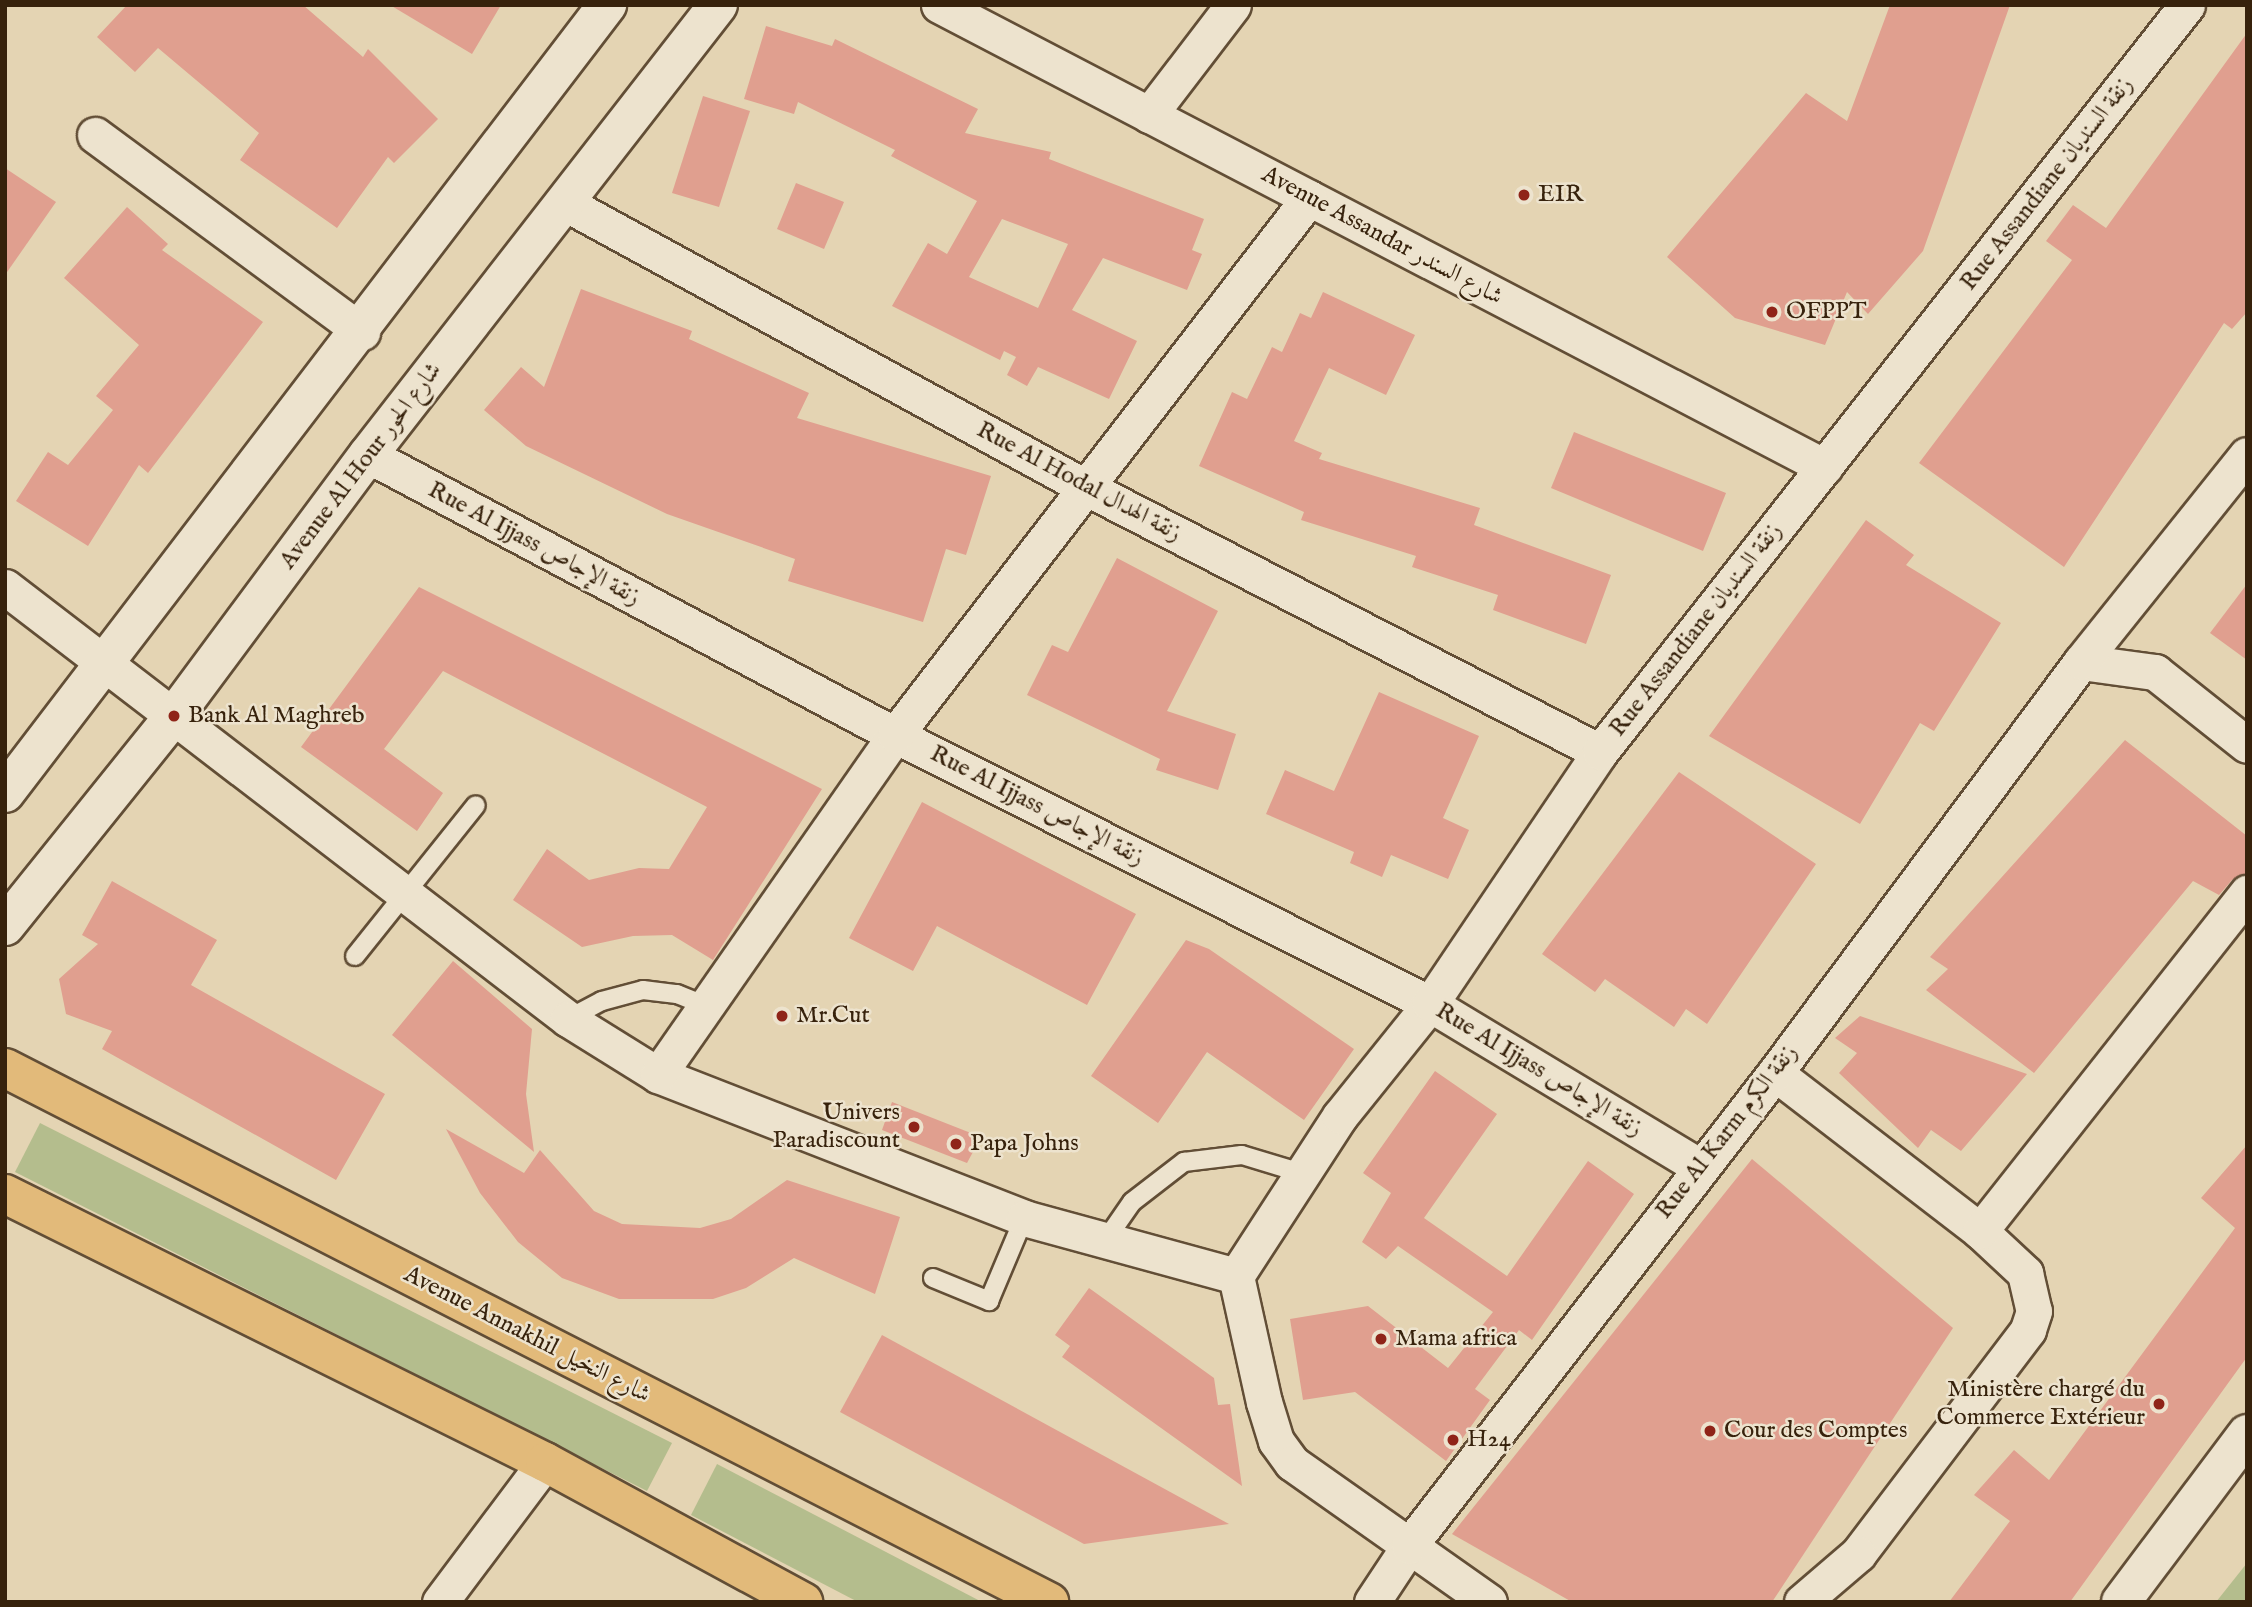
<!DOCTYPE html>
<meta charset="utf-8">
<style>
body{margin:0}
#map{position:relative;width:2252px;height:1607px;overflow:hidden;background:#e4d4b3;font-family:"IM FELL English",Amiri,serif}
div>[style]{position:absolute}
.green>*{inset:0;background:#b4bd8d}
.building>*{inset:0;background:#e09f8f}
.roads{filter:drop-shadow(2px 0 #624e36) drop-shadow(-2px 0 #624e36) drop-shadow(0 2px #624e36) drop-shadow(0 -2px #624e36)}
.service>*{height:18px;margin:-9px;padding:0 9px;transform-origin:9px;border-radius:9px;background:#ede3ce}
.minor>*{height:35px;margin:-17.5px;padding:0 17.5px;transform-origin:17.5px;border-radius:17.5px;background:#ede3ce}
.tertiary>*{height:38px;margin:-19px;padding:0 19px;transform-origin:19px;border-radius:19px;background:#ede3ce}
.primary>*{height:38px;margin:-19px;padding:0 19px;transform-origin:19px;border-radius:19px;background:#e2ba7a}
.dots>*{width:19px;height:19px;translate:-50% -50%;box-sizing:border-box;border:4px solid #ede3ce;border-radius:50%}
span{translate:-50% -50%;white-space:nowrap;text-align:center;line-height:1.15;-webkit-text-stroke:5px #ede3ce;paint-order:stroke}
.street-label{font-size:24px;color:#37220c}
.poi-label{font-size:24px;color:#37220c}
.left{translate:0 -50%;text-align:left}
.right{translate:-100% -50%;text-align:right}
.frame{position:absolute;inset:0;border:7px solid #37220c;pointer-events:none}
</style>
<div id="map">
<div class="green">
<i style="clip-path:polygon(40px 1123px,672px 1443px,647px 1491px,15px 1172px)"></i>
<i style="clip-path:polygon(717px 1464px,982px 1602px,858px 1602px,691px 1515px)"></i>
<i style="clip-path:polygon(2247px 1563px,2247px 1602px,2216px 1602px)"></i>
</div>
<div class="building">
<i style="clip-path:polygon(127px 5px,303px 5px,363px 57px,368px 49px,438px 119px,394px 163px,388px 157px,337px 228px,240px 160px,259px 133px,158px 48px,135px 72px,97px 37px)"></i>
<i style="clip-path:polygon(390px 5px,501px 5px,472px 54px)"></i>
<i style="clip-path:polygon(1890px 5px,2010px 5px,1923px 251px,1868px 314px,1847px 292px,1825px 345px,1735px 318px,1667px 257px,1806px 93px,1847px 121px)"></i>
<i style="clip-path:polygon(evenodd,766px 26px,832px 46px,835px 39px,978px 109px,965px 133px,1051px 152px,1049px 159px,1204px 219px,1192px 250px,1202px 254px,1187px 290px,1103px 258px,1072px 310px,1137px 341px,1109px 399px,1038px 367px,1027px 386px,1007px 375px,1016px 357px,1004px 351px,1000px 360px,892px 306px,928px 243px,947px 254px,977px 201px,891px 156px,895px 150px,798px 102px,794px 114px,744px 99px,766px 26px,1002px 219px,1068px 244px,1038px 308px,969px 277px,1002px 219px)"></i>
<i style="clip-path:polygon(2247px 33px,2247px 312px,2232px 329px,2224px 323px,2064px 567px,1919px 463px,2072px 260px,2046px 241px,2073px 205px,2106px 228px)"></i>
<i style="clip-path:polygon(703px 96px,750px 111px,719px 207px,672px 193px)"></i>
<i style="clip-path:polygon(5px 168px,56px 202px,5px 275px)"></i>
<i style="clip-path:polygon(796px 183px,844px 202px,824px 249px,777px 229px)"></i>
<i style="clip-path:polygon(127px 207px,168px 244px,162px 250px,263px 322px,148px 473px,139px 465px,88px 546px,16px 501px,48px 452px,68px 465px,113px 410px,96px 396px,139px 345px,64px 278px)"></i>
<i style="clip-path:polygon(581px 289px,692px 331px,689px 339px,809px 393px,797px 418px,991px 476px,966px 555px,946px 549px,923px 622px,788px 581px,795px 559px,667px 514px,526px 446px,484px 410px,521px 367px,544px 387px)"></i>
<i style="clip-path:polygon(1323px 292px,1415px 335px,1386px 395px,1329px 368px,1294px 441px,1322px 453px,1319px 459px,1480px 508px,1474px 525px,1611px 575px,1586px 644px,1493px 610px,1498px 595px,1412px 567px,1416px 556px,1301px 520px,1304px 512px,1199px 466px,1232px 392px,1247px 399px,1272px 347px,1282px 352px,1300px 313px,1311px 318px)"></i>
<i style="clip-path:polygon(1574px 432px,1726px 493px,1703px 551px,1551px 488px)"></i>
<i style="clip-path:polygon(1866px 520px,1914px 555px,1906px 565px,2001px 623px,1934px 731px,1920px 723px,1860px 824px,1709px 736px)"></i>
<i style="clip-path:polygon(1117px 558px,1218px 611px,1167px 711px,1236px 734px,1218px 790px,1156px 770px,1160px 759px,1027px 695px,1052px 645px,1068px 652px)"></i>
<i style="clip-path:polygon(2247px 584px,2247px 660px,2210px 633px)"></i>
<i style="clip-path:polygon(419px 587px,822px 789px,713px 960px,672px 935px,633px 936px,582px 947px,513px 900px,547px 849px,589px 880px,639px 868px,669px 869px,707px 807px,443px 671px,384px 749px,443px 793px,417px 831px,301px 747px)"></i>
<i style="clip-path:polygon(1379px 692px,1479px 736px,1443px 818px,1469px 830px,1448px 879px,1391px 855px,1382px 877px,1350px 863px,1354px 852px,1266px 814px,1285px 770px,1334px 791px)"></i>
<i style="clip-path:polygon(2125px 740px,2247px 836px,2247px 873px,2232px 880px,2219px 895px,2193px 881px,2034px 1073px,1926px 990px,1948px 969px,1930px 957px)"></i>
<i style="clip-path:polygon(1679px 772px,1816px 864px,1707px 1024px,1686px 1009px,1674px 1027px,1605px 979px,1595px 992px,1542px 954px)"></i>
<i style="clip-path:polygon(922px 802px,1136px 914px,1087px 1005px,937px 926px,913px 971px,849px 938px)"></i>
<i style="clip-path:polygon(112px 881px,217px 940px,191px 985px,385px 1094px,336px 1180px,102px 1049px,112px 1031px,66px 1014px,59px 979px,98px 944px,82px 935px)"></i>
<i style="clip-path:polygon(1186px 940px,1209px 949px,1354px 1049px,1304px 1120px,1207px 1052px,1158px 1123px,1091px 1076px)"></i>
<i style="clip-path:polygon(453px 961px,532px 1029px,526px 1094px,534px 1152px,392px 1035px)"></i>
<i style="clip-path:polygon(1860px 1016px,2027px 1074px,1961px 1151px,1931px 1130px,1918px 1148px,1839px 1073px,1857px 1053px,1835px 1038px)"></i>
<i style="clip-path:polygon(1435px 1071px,1497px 1114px,1424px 1218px,1507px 1276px,1588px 1161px,1634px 1194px,1532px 1340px,1519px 1330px,1475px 1389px,1490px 1400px,1446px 1461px,1355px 1392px,1303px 1400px,1290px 1319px,1368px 1306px,1448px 1368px,1493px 1312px,1398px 1246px,1386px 1259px,1362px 1242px,1391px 1193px,1363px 1173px)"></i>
<i style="clip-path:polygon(892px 1102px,981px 1137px,967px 1163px,882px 1130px)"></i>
<i style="clip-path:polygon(446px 1129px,524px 1173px,540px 1150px,594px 1211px,622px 1224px,700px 1228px,731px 1219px,787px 1180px,900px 1217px,875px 1294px,794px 1258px,746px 1288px,713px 1299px,619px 1299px,562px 1278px,518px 1242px,480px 1193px)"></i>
<i style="clip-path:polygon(2247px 1145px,2247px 1357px,2070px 1602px,1949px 1602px,2010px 1521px,1974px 1495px,2014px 1450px,2049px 1480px,2235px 1228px,2201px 1198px)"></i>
<i style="clip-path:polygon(1752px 1159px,1953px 1328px,1772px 1602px,1572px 1602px,1452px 1534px)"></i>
<i style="clip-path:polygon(1089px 1288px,1214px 1378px,1218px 1405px,1230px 1404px,1242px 1486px,1062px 1357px,1070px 1346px,1055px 1335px)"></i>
<i style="clip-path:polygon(882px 1335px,1229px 1524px,1084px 1544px,840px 1412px)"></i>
</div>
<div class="roads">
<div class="service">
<i style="left:355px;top:956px;width:193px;rotate:-51.3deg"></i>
<i style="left:568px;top:1019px;width:38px;rotate:-28deg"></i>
<i style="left:602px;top:1001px;width:42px;rotate:-15deg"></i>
<i style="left:643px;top:990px;width:34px;rotate:7deg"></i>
<i style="left:677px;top:994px;width:32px;rotate:22deg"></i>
<i style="left:1105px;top:1241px;width:47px;rotate:-55.3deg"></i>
<i style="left:1132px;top:1202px;width:66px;rotate:-37.6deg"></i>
<i style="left:1184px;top:1162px;width:58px;rotate:-6.9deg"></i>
<i style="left:1242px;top:1155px;width:66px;rotate:16.8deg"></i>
<i style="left:933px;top:1278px;width:61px;rotate:22.3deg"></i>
<i style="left:989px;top:1301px;width:90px;rotate:-67.1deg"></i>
</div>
<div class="minor">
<i style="left:939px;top:5px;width:999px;rotate:27.54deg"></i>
<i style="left:1149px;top:115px;width:138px;rotate:-52.6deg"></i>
<i style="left:95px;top:135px;width:332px;rotate:36.4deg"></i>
<i style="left:563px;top:202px;width:595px;rotate:28.63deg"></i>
<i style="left:1085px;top:487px;width:579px;rotate:27.23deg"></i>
<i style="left:368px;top:455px;width:597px;rotate:27.98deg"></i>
<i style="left:895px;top:735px;width:599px;rotate:26.69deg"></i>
<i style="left:1430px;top:1004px;width:315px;rotate:31.1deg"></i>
<i style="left:5px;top:587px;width:710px;rotate:37.5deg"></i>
<i style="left:568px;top:1019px;width:106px;rotate:31.9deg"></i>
<i style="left:658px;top:1075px;width:393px;rotate:21.3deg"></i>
<i style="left:1024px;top:1218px;width:220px;rotate:15.3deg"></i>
<i style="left:1236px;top:1276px;width:129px;rotate:77.5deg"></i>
<i style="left:1264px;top:1402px;width:41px;rotate:72.9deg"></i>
<i style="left:1276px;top:1441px;width:27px;rotate:54deg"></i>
<i style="left:1292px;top:1463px;width:241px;rotate:35.2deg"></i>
<i style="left:2081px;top:662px;width:75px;rotate:7.7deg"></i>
<i style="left:2155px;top:672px;width:117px;rotate:38.4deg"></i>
<i style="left:1775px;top:1073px;width:259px;rotate:37.6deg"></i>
<i style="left:1980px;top:1231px;width:62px;rotate:43deg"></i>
<i style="left:2025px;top:1273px;width:39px;rotate:77deg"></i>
<i style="left:2034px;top:1311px;width:20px;rotate:108deg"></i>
<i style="left:2028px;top:1330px;width:281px;rotate:127.2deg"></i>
<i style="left:1858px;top:1554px;width:74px;rotate:139.4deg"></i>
<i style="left:658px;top:1075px;width:414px;rotate:-55.1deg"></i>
<i style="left:895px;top:735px;width:678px;rotate:-52.37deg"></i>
<i style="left:1980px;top:1231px;width:431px;rotate:-51.7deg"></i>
<i style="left:1236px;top:1276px;width:191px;rotate:-57deg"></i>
<i style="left:1340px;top:1116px;width:144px;rotate:-51.2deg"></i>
<i style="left:1430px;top:1004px;width:304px;rotate:-56deg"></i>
<i style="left:1600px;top:752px;width:950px;rotate:-51.84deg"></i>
<i style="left:440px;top:1602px;width:175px;rotate:-53.1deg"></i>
<i style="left:1372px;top:1602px;width:67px;rotate:-56.5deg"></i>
<i style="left:1409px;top:1546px;width:598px;rotate:-52.27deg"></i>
<i style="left:1775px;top:1073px;width:512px;rotate:-53.33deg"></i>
<i style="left:2081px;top:662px;width:265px;rotate:-51.3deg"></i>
</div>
<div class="tertiary">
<i style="left:5px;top:793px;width:992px;rotate:-52.62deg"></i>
<i style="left:5px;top:926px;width:270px;rotate:-51.2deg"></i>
<i style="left:174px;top:716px;width:325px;rotate:-53.4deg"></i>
<i style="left:368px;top:455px;width:570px;rotate:-52.13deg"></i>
<i style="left:2121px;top:1602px;width:210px;rotate:-53.1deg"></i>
</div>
<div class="primary">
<i style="left:5px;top:1068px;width:1173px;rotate:27.09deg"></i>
<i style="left:5px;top:1194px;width:603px;rotate:26.4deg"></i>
<i style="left:545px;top:1462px;width:294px;rotate:28.5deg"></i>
</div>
</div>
<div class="dots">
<i style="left:1524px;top:195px;background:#8f2418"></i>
<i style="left:1772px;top:312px;background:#8f2418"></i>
<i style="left:174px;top:716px;background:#8f2418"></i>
<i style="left:782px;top:1016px;background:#8f2418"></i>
<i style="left:914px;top:1127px;background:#8f2418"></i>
<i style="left:956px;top:1144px;background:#8f2418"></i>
<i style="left:1381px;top:1339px;background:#8f2418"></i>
<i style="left:2159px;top:1404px;background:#8f2418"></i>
<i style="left:1710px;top:1431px;background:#8f2418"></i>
<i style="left:1453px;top:1440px;background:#8f2418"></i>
</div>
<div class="street-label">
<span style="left:2047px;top:184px;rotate:-52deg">Rue Assandiane زنقة السنديان</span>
<span style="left:1382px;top:236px;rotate:28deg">Avenue Assandar شارع السندر</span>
<span style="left:361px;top:466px;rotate:-53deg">Avenue Al Hour شارع الحور</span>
<span style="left:1079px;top:482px;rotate:28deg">Rue Al Hodal زنقة الهدال</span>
<span style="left:534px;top:544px;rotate:28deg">Rue Al Ijjass زنقة الإجاص</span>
<span style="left:1696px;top:630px;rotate:-52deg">Rue Assandiane زنقة السنديان</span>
<span style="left:1037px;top:806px;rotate:27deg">Rue Al Ijjass زنقة الإجاص</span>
<span style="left:1539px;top:1070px;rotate:31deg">Rue Al Ijjass زنقة الإجاص</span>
<span style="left:1727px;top:1132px;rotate:-52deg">Rue Al Karm زنقة الكرم</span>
<span style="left:527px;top:1335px;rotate:27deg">Avenue Annakhil شارع النخيل</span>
</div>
<div class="poi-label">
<span class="left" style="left:1538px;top:195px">EIR</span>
<span class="left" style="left:1786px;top:312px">OFPPT</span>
<span class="left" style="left:188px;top:716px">Bank Al Maghreb</span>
<span class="left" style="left:796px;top:1016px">Mr.Cut</span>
<span class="right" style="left:900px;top:1127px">Univers<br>Paradiscount</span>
<span class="left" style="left:970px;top:1144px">Papa Johns</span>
<span class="left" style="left:1395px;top:1339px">Mama africa</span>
<span class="right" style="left:2145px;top:1404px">Ministère chargé du<br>Commerce Extérieur</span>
<span class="left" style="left:1724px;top:1431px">Cour des Comptes</span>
<span class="left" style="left:1467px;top:1440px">H24</span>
</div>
<div class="frame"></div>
</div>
